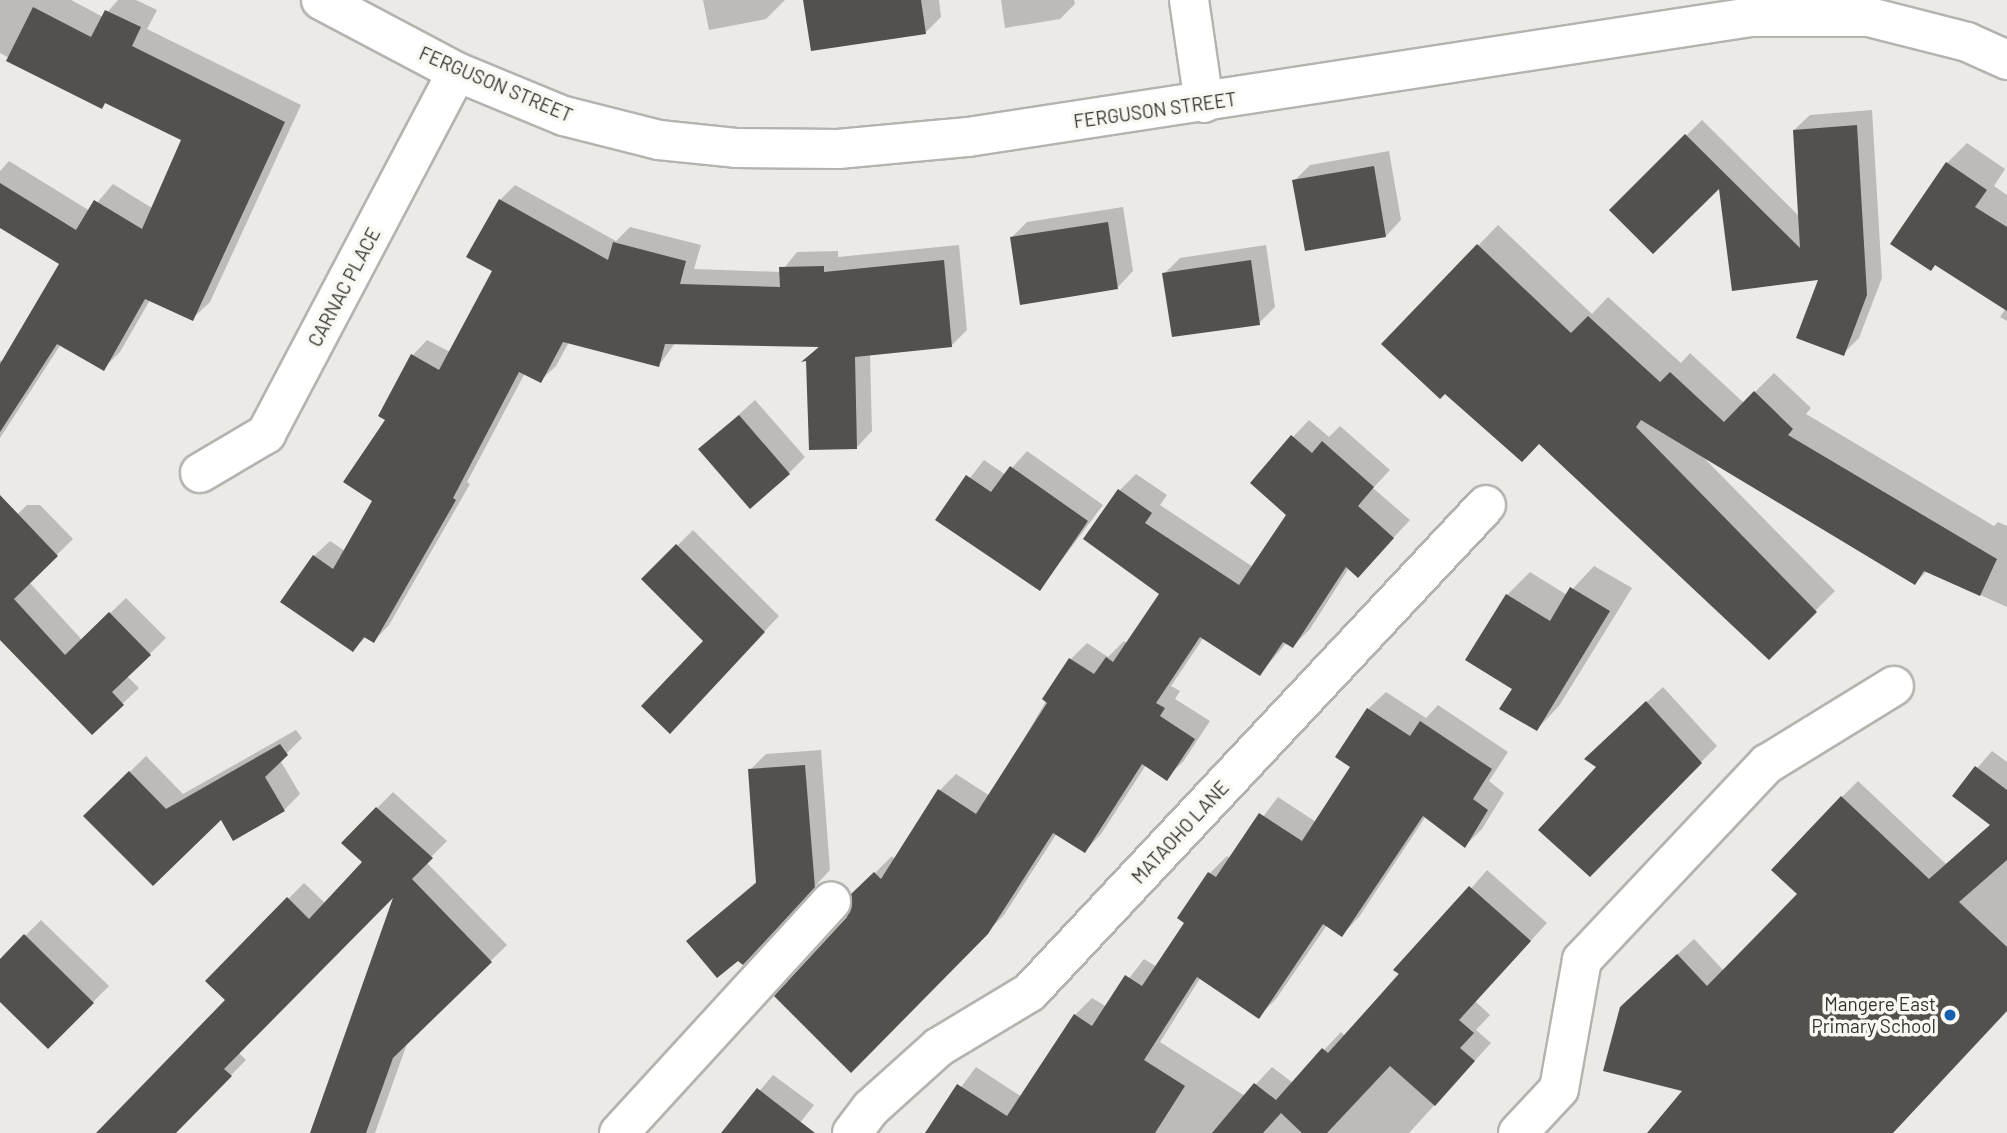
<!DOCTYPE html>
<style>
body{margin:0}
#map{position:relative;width:2007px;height:1133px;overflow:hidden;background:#eceae6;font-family:Barlow,sans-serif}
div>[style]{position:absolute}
.shadow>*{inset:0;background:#0003}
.building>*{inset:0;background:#52514e}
.roads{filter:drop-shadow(2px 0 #b4b3af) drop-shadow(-2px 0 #b4b3af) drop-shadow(0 2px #b4b3af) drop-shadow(0 -2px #b4b3af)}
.minor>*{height:38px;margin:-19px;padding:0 19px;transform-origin:19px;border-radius:19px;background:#fff}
.dots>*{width:19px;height:19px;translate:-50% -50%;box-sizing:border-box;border:4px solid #f9f8f3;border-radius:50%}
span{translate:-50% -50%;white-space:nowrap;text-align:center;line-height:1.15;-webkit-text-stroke:7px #f9f8f3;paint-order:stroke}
.street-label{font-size:19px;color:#323230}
.poi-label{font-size:19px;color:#323230}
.right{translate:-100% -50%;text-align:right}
</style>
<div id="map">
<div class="shadow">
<i style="clip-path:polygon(0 0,71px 0,103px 17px,118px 0,136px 0,157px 10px,147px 29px,301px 105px,210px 302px,192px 319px,150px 300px,120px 352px,103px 369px,61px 344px,0 438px,0 360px,3px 362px,61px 263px,0 226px,0 171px,9px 161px,90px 211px,113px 184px,152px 208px,183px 140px,106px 102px,101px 107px,0 53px)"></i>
<i style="clip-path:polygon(703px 0,785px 0,766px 19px,709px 30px)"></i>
<i style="clip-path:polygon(805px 0,939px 0,941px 17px,925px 33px)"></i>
<i style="clip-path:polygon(1001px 0,1074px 0,1075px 4px,1060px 19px,1005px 28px)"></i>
<i style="clip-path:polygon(1872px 110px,1882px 278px,1859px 338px,1843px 354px,1820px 278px,1720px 186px,1611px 210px,1702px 120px,1800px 217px,1794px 130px,1810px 115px)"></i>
<i style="clip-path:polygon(1967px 143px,2005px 169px,1994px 186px,2007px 195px,2007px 321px,2000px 317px,2006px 308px,1936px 264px,1931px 269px,1947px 163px)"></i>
<i style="clip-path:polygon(1389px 151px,1401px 220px,1386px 236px,1294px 181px,1310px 165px)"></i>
<i style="clip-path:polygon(515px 185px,616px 241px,630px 227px,701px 245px,694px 269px,781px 272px,797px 252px,838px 251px,838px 257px,959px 245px,967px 330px,951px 346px,870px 354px,872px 431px,857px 447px,806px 360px,820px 345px,676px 342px,659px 365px,569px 342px,556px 366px,540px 381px,525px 373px,467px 482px,470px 484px,389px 625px,374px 641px,366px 637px,353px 650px,314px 556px,330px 541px,345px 551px,374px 500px,388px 419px,412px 356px,427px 340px,450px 352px,494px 271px,500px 200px)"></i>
<i style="clip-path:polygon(1123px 207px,1133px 271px,1118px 287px,1011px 238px,1027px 222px)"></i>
<i style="clip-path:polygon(1498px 225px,1592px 314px,1608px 297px,1681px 363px,1690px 353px,1744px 403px,1774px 373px,1811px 408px,1806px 414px,1994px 526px,1998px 522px,2007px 526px,2007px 607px,1927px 571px,1915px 583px,1704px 458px,1835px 591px,1769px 657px,1540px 442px,1445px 392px,1383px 344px)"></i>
<i style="clip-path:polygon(1266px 245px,1275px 307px,1259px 323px,1164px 274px,1180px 258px)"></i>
<i style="clip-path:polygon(755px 400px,805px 457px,789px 473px,701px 449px)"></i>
<i style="clip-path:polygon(1309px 420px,1329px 437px,1340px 426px,1390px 470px,1373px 488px,1410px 520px,1358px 576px,1349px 568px,1310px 629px,1293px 646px,1287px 642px,1260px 674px,1204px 637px,1171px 686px,1180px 691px,1175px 699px,1210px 721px,1183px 762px,1166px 778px,1146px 765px,1101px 834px,1085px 851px,1057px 833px,1004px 915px,851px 1070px,849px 918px,853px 895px,892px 856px,895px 860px,939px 791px,956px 774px,990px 796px,1071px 659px,1087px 643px,1108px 657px,1124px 641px,1128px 644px,1161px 594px,1119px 491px,1136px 474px,1167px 495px,1160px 505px,1253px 567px,1288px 514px,1293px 437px)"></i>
<i style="clip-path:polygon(1027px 451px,1103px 505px,1040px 589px,938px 519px,984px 460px,1006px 475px)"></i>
<i style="clip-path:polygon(27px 505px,40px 505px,73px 539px,29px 582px,82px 640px,126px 598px,166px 638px,127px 676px,139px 688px,92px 733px,0 638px,0 531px)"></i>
<i style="clip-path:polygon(693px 530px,779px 616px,686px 715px,705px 641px,644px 579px)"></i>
<i style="clip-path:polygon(1594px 566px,1632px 588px,1559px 706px,1537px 729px,1514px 688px,1507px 595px,1530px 572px,1567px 595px)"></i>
<i style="clip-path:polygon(1663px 687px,1717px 746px,1590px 874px,1602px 744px)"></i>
<i style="clip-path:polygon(1386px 692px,1426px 718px,1438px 705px,1508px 752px,1489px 781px,1504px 793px,1482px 829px,1465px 846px,1426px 816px,1359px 917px,1342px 935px,1327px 925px,1276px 999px,1259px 1016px,1201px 977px,1160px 1042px,1245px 1096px,1272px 1067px,1293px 1083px,1341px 1032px,1345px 1036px,1487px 870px,1547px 923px,1475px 1001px,1490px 1015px,1476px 1030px,1491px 1043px,1409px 1133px,927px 1133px,976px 1067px,1022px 1097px,1075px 1015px,1092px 998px,1107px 1007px,1144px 959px,1157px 967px,1186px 922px,1210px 873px,1227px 856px,1231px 859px,1278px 797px,1316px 822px,1352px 766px,1368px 709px)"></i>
<i style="clip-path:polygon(296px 730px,302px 738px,280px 760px,300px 794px,284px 810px,221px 817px,85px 816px,146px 756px,183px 794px)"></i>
<i style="clip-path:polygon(821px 750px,830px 870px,759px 947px,688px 941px,757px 881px,750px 770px,766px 754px)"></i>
<i style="clip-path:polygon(1992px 751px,2007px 762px,2007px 1008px,1891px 1133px,1664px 1133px,1685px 1090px,1638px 991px,1694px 939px,1724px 971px,1799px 894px,1842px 797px,1858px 781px,1946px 864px,1991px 824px,1954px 795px)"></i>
<i style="clip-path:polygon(393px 792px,447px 841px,426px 862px,507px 945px,408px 1041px,375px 1133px,312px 1133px,397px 891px,238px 1052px,246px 1060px,174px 1133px,128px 1133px,227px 1000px,207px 981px,304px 883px,326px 904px,364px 862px,343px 843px)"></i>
<i style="clip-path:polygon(41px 920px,109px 986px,48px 1047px,0 999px,0 961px)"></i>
<i style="clip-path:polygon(773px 1075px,814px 1105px,792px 1133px,724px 1133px)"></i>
</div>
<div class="building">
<i style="clip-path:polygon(803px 0,921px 0,926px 34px,811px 51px)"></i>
<i style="clip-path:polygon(33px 7px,91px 37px,105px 10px,141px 27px,132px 46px,285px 122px,193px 321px,145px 299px,104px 371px,57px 344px,0 432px,0 364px,59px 264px,0 228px,0 183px,76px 230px,94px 200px,142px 229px,181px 140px,105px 103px,102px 109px,6px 61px)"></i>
<i style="clip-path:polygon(1857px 125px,1867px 295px,1844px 356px,1796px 338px,1818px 280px,1732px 291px,1719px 189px,1653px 254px,1609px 210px,1685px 134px,1800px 248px,1793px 130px)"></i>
<i style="clip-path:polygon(1946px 162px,1987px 190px,1975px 207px,2007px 227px,2007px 311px,1935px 265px,1931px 271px,1890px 244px)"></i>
<i style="clip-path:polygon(1374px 166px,1386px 237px,1305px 251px,1292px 180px)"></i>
<i style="clip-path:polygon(499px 199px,608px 260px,613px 242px,686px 261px,680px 284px,780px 287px,779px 267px,824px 266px,824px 272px,944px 260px,952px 347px,855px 357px,857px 449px,809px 450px,806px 361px,801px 362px,819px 347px,665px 344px,659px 367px,563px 342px,541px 383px,519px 372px,453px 498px,456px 500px,374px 643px,364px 637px,353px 652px,280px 602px,313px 555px,333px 569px,372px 501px,343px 482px,385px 420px,378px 416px,411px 354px,439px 370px,492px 271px,466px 257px)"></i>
<i style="clip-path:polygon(1108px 222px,1118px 289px,1020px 305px,1010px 237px)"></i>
<i style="clip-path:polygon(1477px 244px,1571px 333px,1588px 316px,1660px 382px,1670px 372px,1724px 422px,1754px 391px,1793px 429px,1788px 435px,1997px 559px,1980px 596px,1924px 571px,1915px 585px,1641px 420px,1636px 427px,1817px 612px,1769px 660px,1539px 444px,1522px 462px,1445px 394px,1440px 399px,1381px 344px)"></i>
<i style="clip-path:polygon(1251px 260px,1260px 325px,1172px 337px,1162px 273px)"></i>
<i style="clip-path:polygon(739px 415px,790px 474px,750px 509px,698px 449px)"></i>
<i style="clip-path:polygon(1291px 435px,1312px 453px,1322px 441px,1374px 487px,1358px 506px,1394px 538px,1358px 578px,1346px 567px,1293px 648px,1283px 642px,1260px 676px,1200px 637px,1156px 703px,1165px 708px,1160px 716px,1195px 739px,1167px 781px,1142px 764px,1085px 853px,1053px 833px,988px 934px,851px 1073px,774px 996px,847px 917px,851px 894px,874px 872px,881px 879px,938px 789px,976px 814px,1047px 703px,1042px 699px,1069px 658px,1094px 674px,1106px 657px,1113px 662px,1159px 594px,1083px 539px,1118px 489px,1152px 513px,1145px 523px,1239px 585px,1286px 515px,1250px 483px)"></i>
<i style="clip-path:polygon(1010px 466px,1088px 521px,1040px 591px,935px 520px,966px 475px,991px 492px)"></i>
<i style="clip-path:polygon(0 495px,58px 556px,14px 599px,65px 655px,109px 612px,151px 655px,112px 692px,124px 705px,92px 735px,0 640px)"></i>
<i style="clip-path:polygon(676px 544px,765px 632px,670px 734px,641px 706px,703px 641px,641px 579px)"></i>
<i style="clip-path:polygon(1570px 587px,1610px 611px,1537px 731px,1499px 709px,1512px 689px,1465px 660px,1506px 594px,1550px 621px)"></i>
<i style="clip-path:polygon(1646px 701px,1702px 763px,1590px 877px,1538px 830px,1596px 767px,1584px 759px)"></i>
<i style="clip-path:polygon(1367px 708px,1410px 736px,1420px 721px,1492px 769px,1473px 799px,1488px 810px,1465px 848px,1423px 816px,1342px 937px,1323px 924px,1259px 1019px,1197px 977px,1144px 1060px,1185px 1086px,1155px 1133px,925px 1133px,957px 1084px,1007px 1116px,1074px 1014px,1092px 1026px,1125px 975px,1142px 986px,1184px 923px,1177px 918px,1208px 872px,1216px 877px,1259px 813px,1302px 841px,1350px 767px,1335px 757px)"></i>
<i style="clip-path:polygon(280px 744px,288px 755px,265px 777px,285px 811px,233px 841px,221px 820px,153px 886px,83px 816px,129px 771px,166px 809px)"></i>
<i style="clip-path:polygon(805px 765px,815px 888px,743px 965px,738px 961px,717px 978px,686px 941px,756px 883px,748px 769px)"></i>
<i style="clip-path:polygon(1975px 766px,2007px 790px,2007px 860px,1959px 902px,2007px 947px,2007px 1011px,1893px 1133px,1647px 1133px,1682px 1091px,1603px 1071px,1620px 1007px,1677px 954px,1707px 986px,1797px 894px,1771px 870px,1841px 796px,1929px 879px,1990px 825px,1952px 796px)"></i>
<i style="clip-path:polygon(376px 807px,433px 858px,412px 879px,492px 962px,393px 1058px,366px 1133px,310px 1133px,393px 898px,224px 1069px,232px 1076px,176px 1133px,96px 1133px,225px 1000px,205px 981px,287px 897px,309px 919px,362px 862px,341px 843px)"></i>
<i style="clip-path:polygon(1469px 886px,1531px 941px,1459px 1020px,1474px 1033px,1460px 1048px,1475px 1061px,1435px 1106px,1390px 1066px,1327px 1133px,1302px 1133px,1281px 1113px,1263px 1133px,1212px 1133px,1254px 1083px,1276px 1100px,1322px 1048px,1328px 1053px,1399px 974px,1393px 970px)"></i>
<i style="clip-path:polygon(24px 934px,94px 1003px,48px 1049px,0 1002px,0 959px)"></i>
<i style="clip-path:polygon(757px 1088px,815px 1133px,721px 1133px)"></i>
</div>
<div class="roads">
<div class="minor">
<i style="left:321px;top:0;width:154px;rotate:27.9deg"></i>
<i style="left:457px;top:72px;width:116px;rotate:22.4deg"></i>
<i style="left:564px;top:116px;width:98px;rotate:14.2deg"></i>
<i style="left:659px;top:140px;width:77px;rotate:5.9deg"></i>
<i style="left:736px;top:148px;width:102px;rotate:0.6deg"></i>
<i style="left:838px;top:149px;width:131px;rotate:-5.3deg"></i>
<i style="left:968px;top:137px;width:792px;rotate:-8.71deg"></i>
<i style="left:1751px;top:17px;width:118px"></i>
<i style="left:1869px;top:17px;width:101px;rotate:14.3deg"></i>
<i style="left:1967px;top:42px;width:44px;rotate:24.2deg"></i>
<i style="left:1189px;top:0;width:104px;rotate:81.7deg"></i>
<i style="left:200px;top:473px;width:77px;rotate:-30.6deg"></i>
<i style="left:266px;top:434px;width:409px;rotate:-62.2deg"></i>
<i style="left:619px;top:1133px;width:314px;rotate:-47.5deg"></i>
<i style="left:852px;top:1133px;width:31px;rotate:-53deg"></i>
<i style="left:871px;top:1108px;width:91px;rotate:-41.9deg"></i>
<i style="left:939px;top:1047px;width:106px;rotate:-31.1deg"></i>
<i style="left:1030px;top:992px;width:667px;rotate:-46.88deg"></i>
<i style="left:1518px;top:1133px;width:60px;rotate:-47deg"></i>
<i style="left:1559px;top:1089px;width:131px;rotate:-79.9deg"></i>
<i style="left:1582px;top:960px;width:270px;rotate:-46.7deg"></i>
<i style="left:1767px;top:764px;width:149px;rotate:-31.6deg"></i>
</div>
</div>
<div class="dots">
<i style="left:1950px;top:1015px;background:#1561b0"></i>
</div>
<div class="street-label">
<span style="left:496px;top:84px;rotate:23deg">FERGUSON STREET</span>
<span style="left:1155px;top:110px;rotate:-8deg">FERGUSON STREET</span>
<span style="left:344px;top:287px;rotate:-62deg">CARNAC PLACE</span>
<span style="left:1180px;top:832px;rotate:-47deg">MATAOHO LANE</span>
</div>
<div class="poi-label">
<span class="right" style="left:1936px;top:1015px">Mangere East<br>Primary School</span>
</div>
</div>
